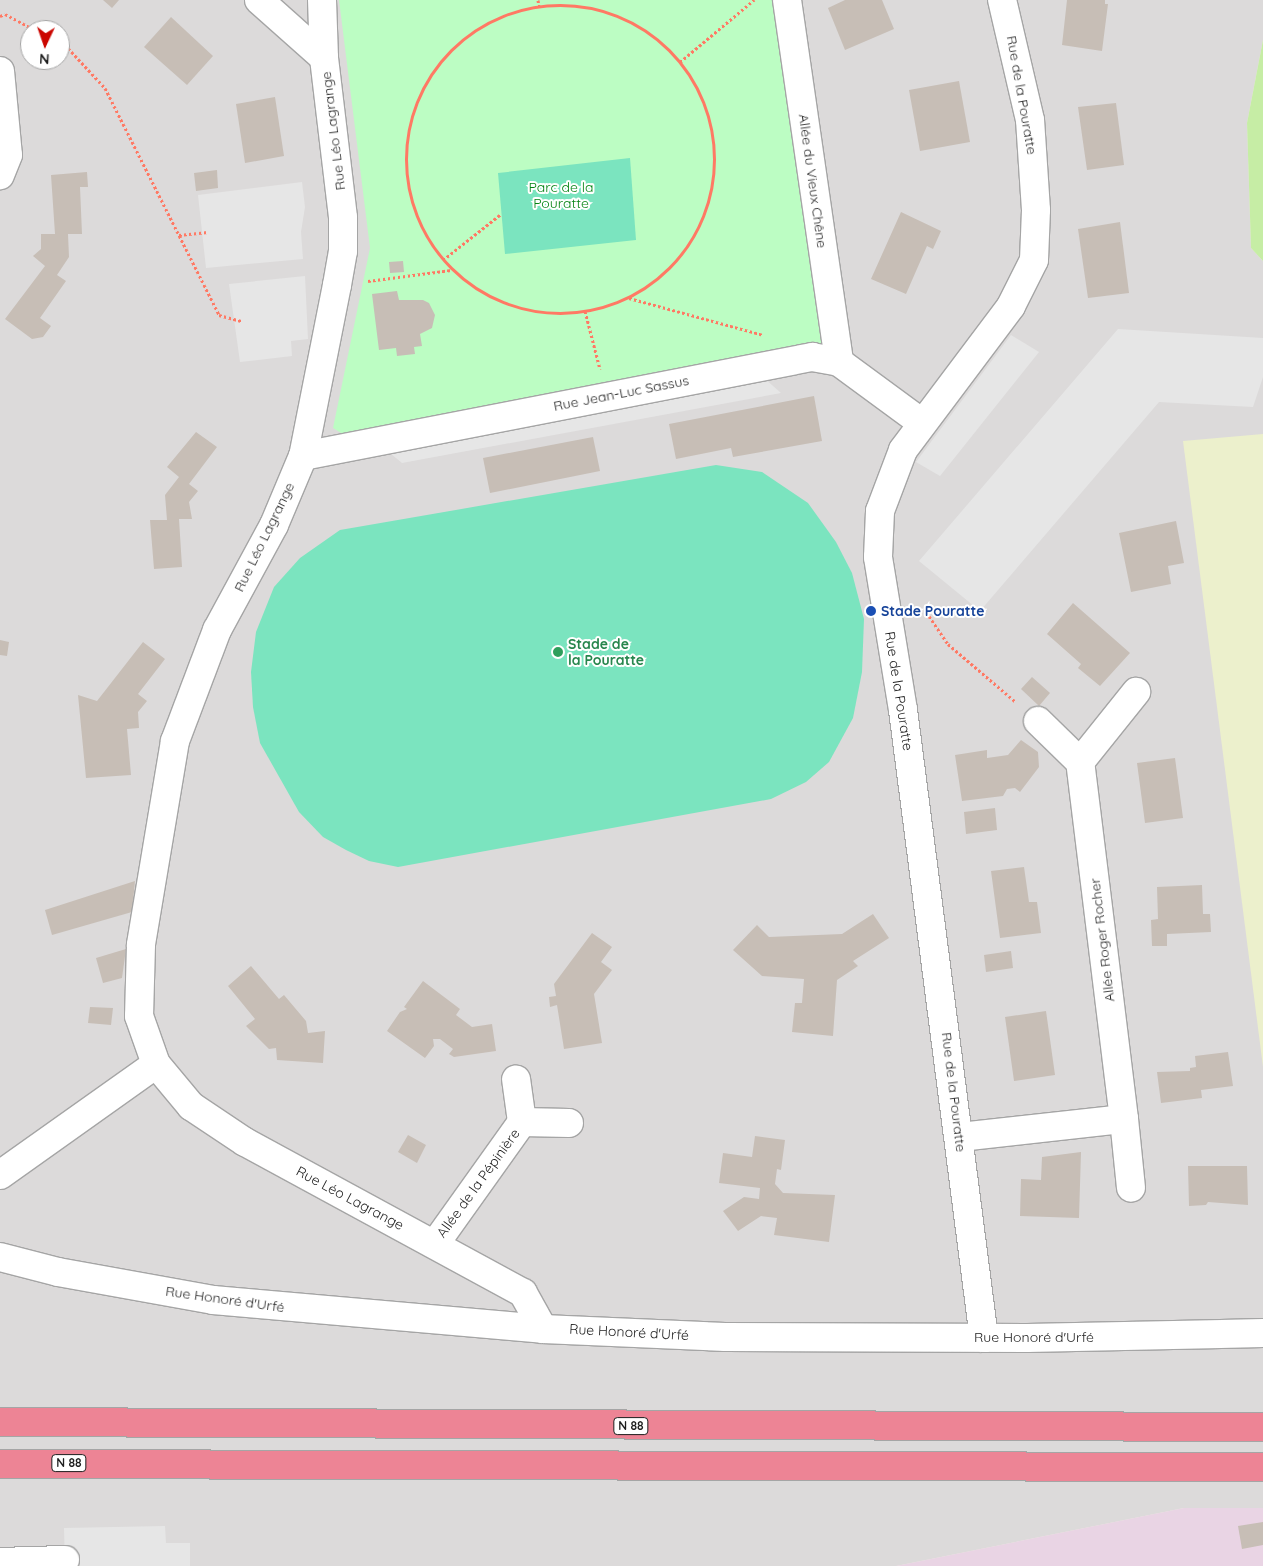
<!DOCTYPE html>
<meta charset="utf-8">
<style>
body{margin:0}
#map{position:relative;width:1263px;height:1566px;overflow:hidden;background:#efece3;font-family:Quicksand,sans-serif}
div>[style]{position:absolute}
.residential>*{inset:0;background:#dcdada}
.industrial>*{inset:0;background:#e9d4e4}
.farmland>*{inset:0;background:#ecf0cc}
.grass>*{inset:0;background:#c6eda5}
.park>*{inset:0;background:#bcfdc3}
.pitch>*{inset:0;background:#7be4bf}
.parking>*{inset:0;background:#e6e6e6}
.building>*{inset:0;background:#c7beb6}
.path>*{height:3px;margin-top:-1.5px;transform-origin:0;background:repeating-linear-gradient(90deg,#ff7964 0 2.5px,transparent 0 5px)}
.path>.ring{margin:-1.5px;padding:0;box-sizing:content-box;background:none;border:3px solid #ff7964;border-radius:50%}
.roads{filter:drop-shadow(1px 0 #a5a5a5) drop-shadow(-1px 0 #a5a5a5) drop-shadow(0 1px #a5a5a5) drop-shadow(0 -1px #a5a5a5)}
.minor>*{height:28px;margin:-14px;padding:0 14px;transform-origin:14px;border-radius:14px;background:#fff}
.highway>*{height:28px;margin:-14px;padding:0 14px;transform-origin:14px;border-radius:14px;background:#ed8495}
.dots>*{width:14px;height:14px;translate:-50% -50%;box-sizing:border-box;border:2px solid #fff;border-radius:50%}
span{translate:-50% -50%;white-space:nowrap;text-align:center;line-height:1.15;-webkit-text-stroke:4px #fff;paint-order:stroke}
.shield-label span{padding:1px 4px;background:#fff;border:1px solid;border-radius:4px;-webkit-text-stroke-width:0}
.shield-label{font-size:12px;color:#1e1e1e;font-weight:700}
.street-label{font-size:14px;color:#1e1e1e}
.park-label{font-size:14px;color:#048312}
.transit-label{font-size:14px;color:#164399;font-weight:700}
.left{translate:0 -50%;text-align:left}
.leisure-label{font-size:14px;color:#27864d;font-weight:700}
.north{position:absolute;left:20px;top:20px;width:50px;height:50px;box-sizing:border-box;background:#fff;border:1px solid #a5a5a5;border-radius:50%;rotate:183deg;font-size:14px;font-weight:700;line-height:20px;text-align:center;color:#1e1e1e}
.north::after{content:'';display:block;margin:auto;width:18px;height:22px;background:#cb0600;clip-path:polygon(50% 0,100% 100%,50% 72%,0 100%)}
</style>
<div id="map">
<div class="residential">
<i style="clip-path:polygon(evenodd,0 0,1263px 0,1263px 40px,1247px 123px,1251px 248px,1263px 261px,1263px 1508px,1184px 1508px,896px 1566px,0 1566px,0 0,30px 30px,60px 30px,60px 60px,30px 60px,30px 30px)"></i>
</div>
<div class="industrial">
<i style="clip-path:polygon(1184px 1508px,1263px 1508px,1263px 1566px,896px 1566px)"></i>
</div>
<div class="farmland">
<i style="clip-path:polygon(1263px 434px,1263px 1067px,1183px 441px)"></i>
</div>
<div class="grass">
<i style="clip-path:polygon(1263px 40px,1263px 261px,1251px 248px,1247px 123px)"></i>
</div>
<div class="park">
<i style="clip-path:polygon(339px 0,773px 0,825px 343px,346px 436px,333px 428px,370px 248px)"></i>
</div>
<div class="pitch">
<i style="clip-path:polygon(630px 158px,636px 240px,505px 254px,498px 173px)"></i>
<i style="clip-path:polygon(716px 465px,762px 472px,808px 503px,836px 542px,852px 573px,864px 619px,862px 672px,853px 718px,829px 762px,806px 782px,771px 799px,398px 867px,369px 861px,346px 850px,323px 837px,299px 812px,260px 743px,253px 707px,251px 672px,256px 632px,274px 587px,300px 558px,340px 530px)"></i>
</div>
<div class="parking">
<i style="clip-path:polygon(302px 182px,305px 207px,301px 232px,303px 259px,206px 268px,198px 195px)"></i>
<i style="clip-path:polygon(305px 276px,308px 339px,291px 341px,292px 356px,240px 362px,229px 284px)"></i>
<i style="clip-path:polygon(1118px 329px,1263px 338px,1263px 377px,1253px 407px,1159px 402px,980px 611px,919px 561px)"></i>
<i style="clip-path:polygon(1011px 335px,1039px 352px,940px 476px,916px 462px)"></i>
<i style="clip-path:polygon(756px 371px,781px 393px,402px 463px,379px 444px)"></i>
<i style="clip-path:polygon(165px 1526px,166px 1543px,190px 1543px,190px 1566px,65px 1566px,64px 1528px)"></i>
</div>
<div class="building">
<i style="clip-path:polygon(103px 0,119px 0,112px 8px)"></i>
<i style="clip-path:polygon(845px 0,882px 0,894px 29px,845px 50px,828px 8px)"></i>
<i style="clip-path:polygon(1067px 0,1105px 0,1105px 4px,1108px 4px,1102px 51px,1062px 45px)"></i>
<i style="clip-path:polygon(171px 17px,213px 56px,187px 85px,144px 47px)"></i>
<i style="clip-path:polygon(959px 81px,970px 142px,920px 151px,909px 90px)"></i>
<i style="clip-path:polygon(275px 97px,284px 156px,245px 163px,236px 104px)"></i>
<i style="clip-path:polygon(1116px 103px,1124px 165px,1087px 170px,1078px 107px)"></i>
<i style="clip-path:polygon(217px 170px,218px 188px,196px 191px,194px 173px)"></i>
<i style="clip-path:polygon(87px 172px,88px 187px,80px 187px,82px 234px,68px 234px,69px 257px,57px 275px,66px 281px,40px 318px,51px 326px,43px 337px,32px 339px,5px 319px,45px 266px,33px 256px,41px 249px,41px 234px,55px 234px,51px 175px)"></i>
<i style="clip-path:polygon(901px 212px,941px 231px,933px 249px,927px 246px,906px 294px,871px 279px)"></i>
<i style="clip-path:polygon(1120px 222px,1129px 293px,1088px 298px,1078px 229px)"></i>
<i style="clip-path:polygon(403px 261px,404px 272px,390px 273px,389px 262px)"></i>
<i style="clip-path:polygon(397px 291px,399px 300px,423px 300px,429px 303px,435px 315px,432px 328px,420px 334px,422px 346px,414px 347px,415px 354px,397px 356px,396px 348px,379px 350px,372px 294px)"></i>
<i style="clip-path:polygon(814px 396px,822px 441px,733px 457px,731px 448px,676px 459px,669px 424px)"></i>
<i style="clip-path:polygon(196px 432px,217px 447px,189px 484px,198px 491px,189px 502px,192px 519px,179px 519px,182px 567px,154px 569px,150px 520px,167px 520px,165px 495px,179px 477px,167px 467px)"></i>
<i style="clip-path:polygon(593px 437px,600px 471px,490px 493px,483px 458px)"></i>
<i style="clip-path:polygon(1176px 521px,1184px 563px,1168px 566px,1171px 584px,1131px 592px,1119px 533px)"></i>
<i style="clip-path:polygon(1073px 603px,1130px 653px,1100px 686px,1078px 668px,1081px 664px,1047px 634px)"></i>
<i style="clip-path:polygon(0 640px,9px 642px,7px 656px,0 655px)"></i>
<i style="clip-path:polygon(143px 642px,165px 659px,138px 694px,147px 701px,138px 712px,139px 728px,127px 729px,131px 775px,86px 778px,78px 695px,97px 701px)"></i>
<i style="clip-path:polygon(1032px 677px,1050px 693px,1039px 706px,1021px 689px)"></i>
<i style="clip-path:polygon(1021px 740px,1038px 752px,1039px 767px,1020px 792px,1015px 788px,1007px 789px,1003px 796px,962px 801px,955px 755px,987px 750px,987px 758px,1008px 755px)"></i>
<i style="clip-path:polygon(1175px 758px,1183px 818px,1145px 823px,1137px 763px)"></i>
<i style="clip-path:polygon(995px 808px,997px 830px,966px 834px,964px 812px)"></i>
<i style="clip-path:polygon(1024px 867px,1029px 902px,1037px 902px,1041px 933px,1000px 938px,991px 871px)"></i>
<i style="clip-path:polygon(135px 881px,132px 912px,52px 935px,45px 910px)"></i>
<i style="clip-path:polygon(1202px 885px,1203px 914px,1210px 914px,1211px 932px,1167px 934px,1167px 946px,1152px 946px,1151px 920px,1158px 919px,1157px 887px)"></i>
<i style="clip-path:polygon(873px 914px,889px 938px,853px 961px,858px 966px,837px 980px,833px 1036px,792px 1032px,795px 1003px,802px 1003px,804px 979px,762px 976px,733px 950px,757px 925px,769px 937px,842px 934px)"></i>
<i style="clip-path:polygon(592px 933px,612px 947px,601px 962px,612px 970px,594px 994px,602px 1043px,564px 1049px,557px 1005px,550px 1007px,549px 997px,556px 996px,554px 984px)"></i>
<i style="clip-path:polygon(126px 949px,122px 978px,103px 983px,96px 958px)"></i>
<i style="clip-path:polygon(1011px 951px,1013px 968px,986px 972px,984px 955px)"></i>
<i style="clip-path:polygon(251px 966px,279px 999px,284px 995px,306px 1021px,308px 1033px,325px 1031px,323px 1063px,277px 1060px,276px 1048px,269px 1049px,246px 1026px,255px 1019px,228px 986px)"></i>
<i style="clip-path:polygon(423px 981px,460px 1009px,456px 1015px,472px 1027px,492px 1024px,496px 1051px,454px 1057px,449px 1054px,453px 1049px,440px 1039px,433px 1039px,434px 1046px,425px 1058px,387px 1031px,400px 1012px,407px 1009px,404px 1007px)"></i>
<i style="clip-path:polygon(90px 1007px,113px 1008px,111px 1025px,88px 1023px)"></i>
<i style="clip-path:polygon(1046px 1011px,1055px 1075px,1014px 1081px,1005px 1017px)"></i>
<i style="clip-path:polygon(1228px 1052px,1233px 1086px,1201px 1090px,1202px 1098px,1161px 1103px,1157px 1072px,1190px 1071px,1190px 1068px,1196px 1067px,1195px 1056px)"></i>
<i style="clip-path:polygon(408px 1135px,426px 1145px,417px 1163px,398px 1152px)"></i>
<i style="clip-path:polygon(755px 1136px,785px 1140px,781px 1170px,777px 1169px,775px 1184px,783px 1193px,835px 1195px,829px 1242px,774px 1235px,777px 1218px,761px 1216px,738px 1231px,723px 1211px,744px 1197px,759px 1199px,760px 1188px,719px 1183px,723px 1153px,752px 1157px)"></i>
<i style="clip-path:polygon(1081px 1152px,1079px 1218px,1020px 1216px,1021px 1179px,1041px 1180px,1042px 1157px)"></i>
<i style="clip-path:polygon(1188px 1166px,1247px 1166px,1248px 1205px,1208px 1202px,1206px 1205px,1189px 1206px)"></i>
<i style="clip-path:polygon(1263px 1522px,1263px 1545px,1242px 1549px,1238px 1526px)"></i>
</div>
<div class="path">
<i style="left:538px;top:0;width:6px;rotate:81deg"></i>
<i class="ring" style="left:406px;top:5px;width:305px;height:305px"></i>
<i style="left:0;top:16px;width:5px;rotate:-22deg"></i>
<i style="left:5px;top:14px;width:34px;rotate:28deg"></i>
<i style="left:60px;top:43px;width:9px;rotate:32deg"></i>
<i style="left:68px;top:48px;width:54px;rotate:47.2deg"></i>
<i style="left:105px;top:88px;width:254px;rotate:63.3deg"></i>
<i style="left:219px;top:315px;width:24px;rotate:15deg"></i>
<i style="left:680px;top:62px;width:97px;rotate:-40deg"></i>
<i style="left:179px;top:235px;width:29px;rotate:-6deg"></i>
<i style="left:443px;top:260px;width:74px;rotate:-38.4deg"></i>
<i style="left:368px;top:281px;width:84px;rotate:-7.5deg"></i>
<i style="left:629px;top:298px;width:139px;rotate:15.4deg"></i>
<i style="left:585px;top:311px;width:60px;rotate:75.5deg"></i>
<i style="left:929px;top:616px;width:34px;rotate:56deg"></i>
<i style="left:948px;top:644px;width:89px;rotate:40.5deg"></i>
</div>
<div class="roads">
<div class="minor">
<i style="left:259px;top:0;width:87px;rotate:41.7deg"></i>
<i style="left:322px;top:0;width:58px;rotate:88deg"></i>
<i style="left:324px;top:58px;width:161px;rotate:83.2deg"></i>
<i style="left:343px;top:218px;width:33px;rotate:90deg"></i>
<i style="left:343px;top:251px;width:35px;rotate:100deg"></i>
<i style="left:337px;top:285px;width:174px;rotate:101.2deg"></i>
<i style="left:303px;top:456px;width:75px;rotate:112.8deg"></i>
<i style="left:274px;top:525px;width:119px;rotate:118.5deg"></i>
<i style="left:217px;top:630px;width:119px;rotate:110.7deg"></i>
<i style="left:175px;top:741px;width:207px;rotate:99.5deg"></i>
<i style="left:141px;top:945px;width:71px;rotate:91.6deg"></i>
<i style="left:139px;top:1016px;width:51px;rotate:70.5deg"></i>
<i style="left:156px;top:1064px;width:55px;rotate:50.2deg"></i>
<i style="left:191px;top:1106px;width:65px;rotate:33.7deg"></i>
<i style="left:245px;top:1142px;width:316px;rotate:28.5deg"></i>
<i style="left:523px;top:1293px;width:41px;rotate:60.9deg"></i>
<i style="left:787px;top:0;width:366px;rotate:81.8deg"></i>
<i style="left:0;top:71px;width:84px;rotate:84.6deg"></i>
<i style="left:8px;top:155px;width:22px;rotate:112deg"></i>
<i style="left:303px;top:456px;width:519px;rotate:-11.01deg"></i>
<i style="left:812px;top:357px;width:27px;rotate:10deg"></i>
<i style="left:839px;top:362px;width:103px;rotate:36.3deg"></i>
<i style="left:1038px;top:721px;width:59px;rotate:44.3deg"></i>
<i style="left:1124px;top:1119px;width:69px;rotate:84.2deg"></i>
<i style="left:522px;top:1122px;width:47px;rotate:1.2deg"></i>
<i style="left:960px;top:1137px;width:165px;rotate:-6.3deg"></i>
<i style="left:1124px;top:1119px;width:360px;rotate:-97deg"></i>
<i style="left:1080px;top:762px;width:90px;rotate:-51.3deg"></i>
<i style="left:0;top:1175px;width:191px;rotate:-35.4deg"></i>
<i style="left:435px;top:1244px;width:150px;rotate:-54.5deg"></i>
<i style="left:522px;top:1122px;width:43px;rotate:-97.9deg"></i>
<i style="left:0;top:1257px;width:60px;rotate:14.5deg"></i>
<i style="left:58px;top:1272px;width:158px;rotate:10.2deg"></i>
<i style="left:213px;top:1300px;width:331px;rotate:5deg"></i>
<i style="left:543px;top:1329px;width:182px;rotate:2.5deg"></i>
<i style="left:725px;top:1337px;width:302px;rotate:0.2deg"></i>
<i style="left:1027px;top:1338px;width:236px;rotate:-1.2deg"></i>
<i style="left:984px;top:1338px;width:633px;rotate:-97.35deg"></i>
<i style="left:903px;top:710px;width:155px;rotate:-99.3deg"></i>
<i style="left:878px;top:557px;width:46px;rotate:-87.5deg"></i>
<i style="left:880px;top:511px;width:65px;rotate:-69.3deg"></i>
<i style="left:903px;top:450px;width:180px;rotate:-53.1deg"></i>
<i style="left:1011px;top:306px;width:51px;rotate:-63.4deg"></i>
<i style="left:1034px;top:260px;width:50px;rotate:-87.7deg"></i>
<i style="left:1036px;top:210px;width:90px;rotate:-93.8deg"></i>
<i style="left:1030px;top:120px;width:123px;rotate:-103.1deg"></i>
<i style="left:0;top:1562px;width:65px;rotate:-1.8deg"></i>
</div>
<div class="highway">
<i style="left:0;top:1422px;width:1263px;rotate:0.23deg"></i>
<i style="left:0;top:1464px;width:1263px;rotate:0.14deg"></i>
</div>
</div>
<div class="dots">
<i style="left:871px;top:611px;background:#1a4fb4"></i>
<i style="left:558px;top:652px;background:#2e9e5b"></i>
</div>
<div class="shield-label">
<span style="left:631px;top:1426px">N 88</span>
<span style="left:69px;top:1463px">N 88</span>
</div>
<div class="street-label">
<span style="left:1022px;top:95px;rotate:80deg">Rue de la Pouratte</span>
<span style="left:333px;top:131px;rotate:-97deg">Rue Léo Lagrange</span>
<span style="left:813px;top:181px;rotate:82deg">Allée du Vieux Chêne</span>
<span style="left:621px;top:393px;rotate:-11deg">Rue Jean-Luc Sassus</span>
<span style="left:264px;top:537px;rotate:-64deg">Rue Léo Lagrange</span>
<span style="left:899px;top:691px;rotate:81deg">Rue de la Pouratte</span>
<span style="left:1102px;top:940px;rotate:-97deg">Allée Roger Rocher</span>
<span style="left:954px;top:1092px;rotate:83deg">Rue de la Pouratte</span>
<span style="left:478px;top:1183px;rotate:-54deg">Allée de la Pépinière</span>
<span style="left:350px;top:1198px;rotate:28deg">Rue Léo Lagrange</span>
<span style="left:225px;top:1299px;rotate:8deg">Rue Honoré d'Urfé</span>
<span style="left:629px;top:1332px;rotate:3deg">Rue Honoré d'Urfé</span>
<span style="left:1034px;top:1337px">Rue Honoré d'Urfé</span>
</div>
<div class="park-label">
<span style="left:561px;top:195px">Parc de la<br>Pouratte</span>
</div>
<div class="transit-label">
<span class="left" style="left:881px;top:611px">Stade Pouratte</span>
</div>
<div class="leisure-label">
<span class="left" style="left:568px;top:652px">Stade de<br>la Pouratte</span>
</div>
<div class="north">N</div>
</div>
